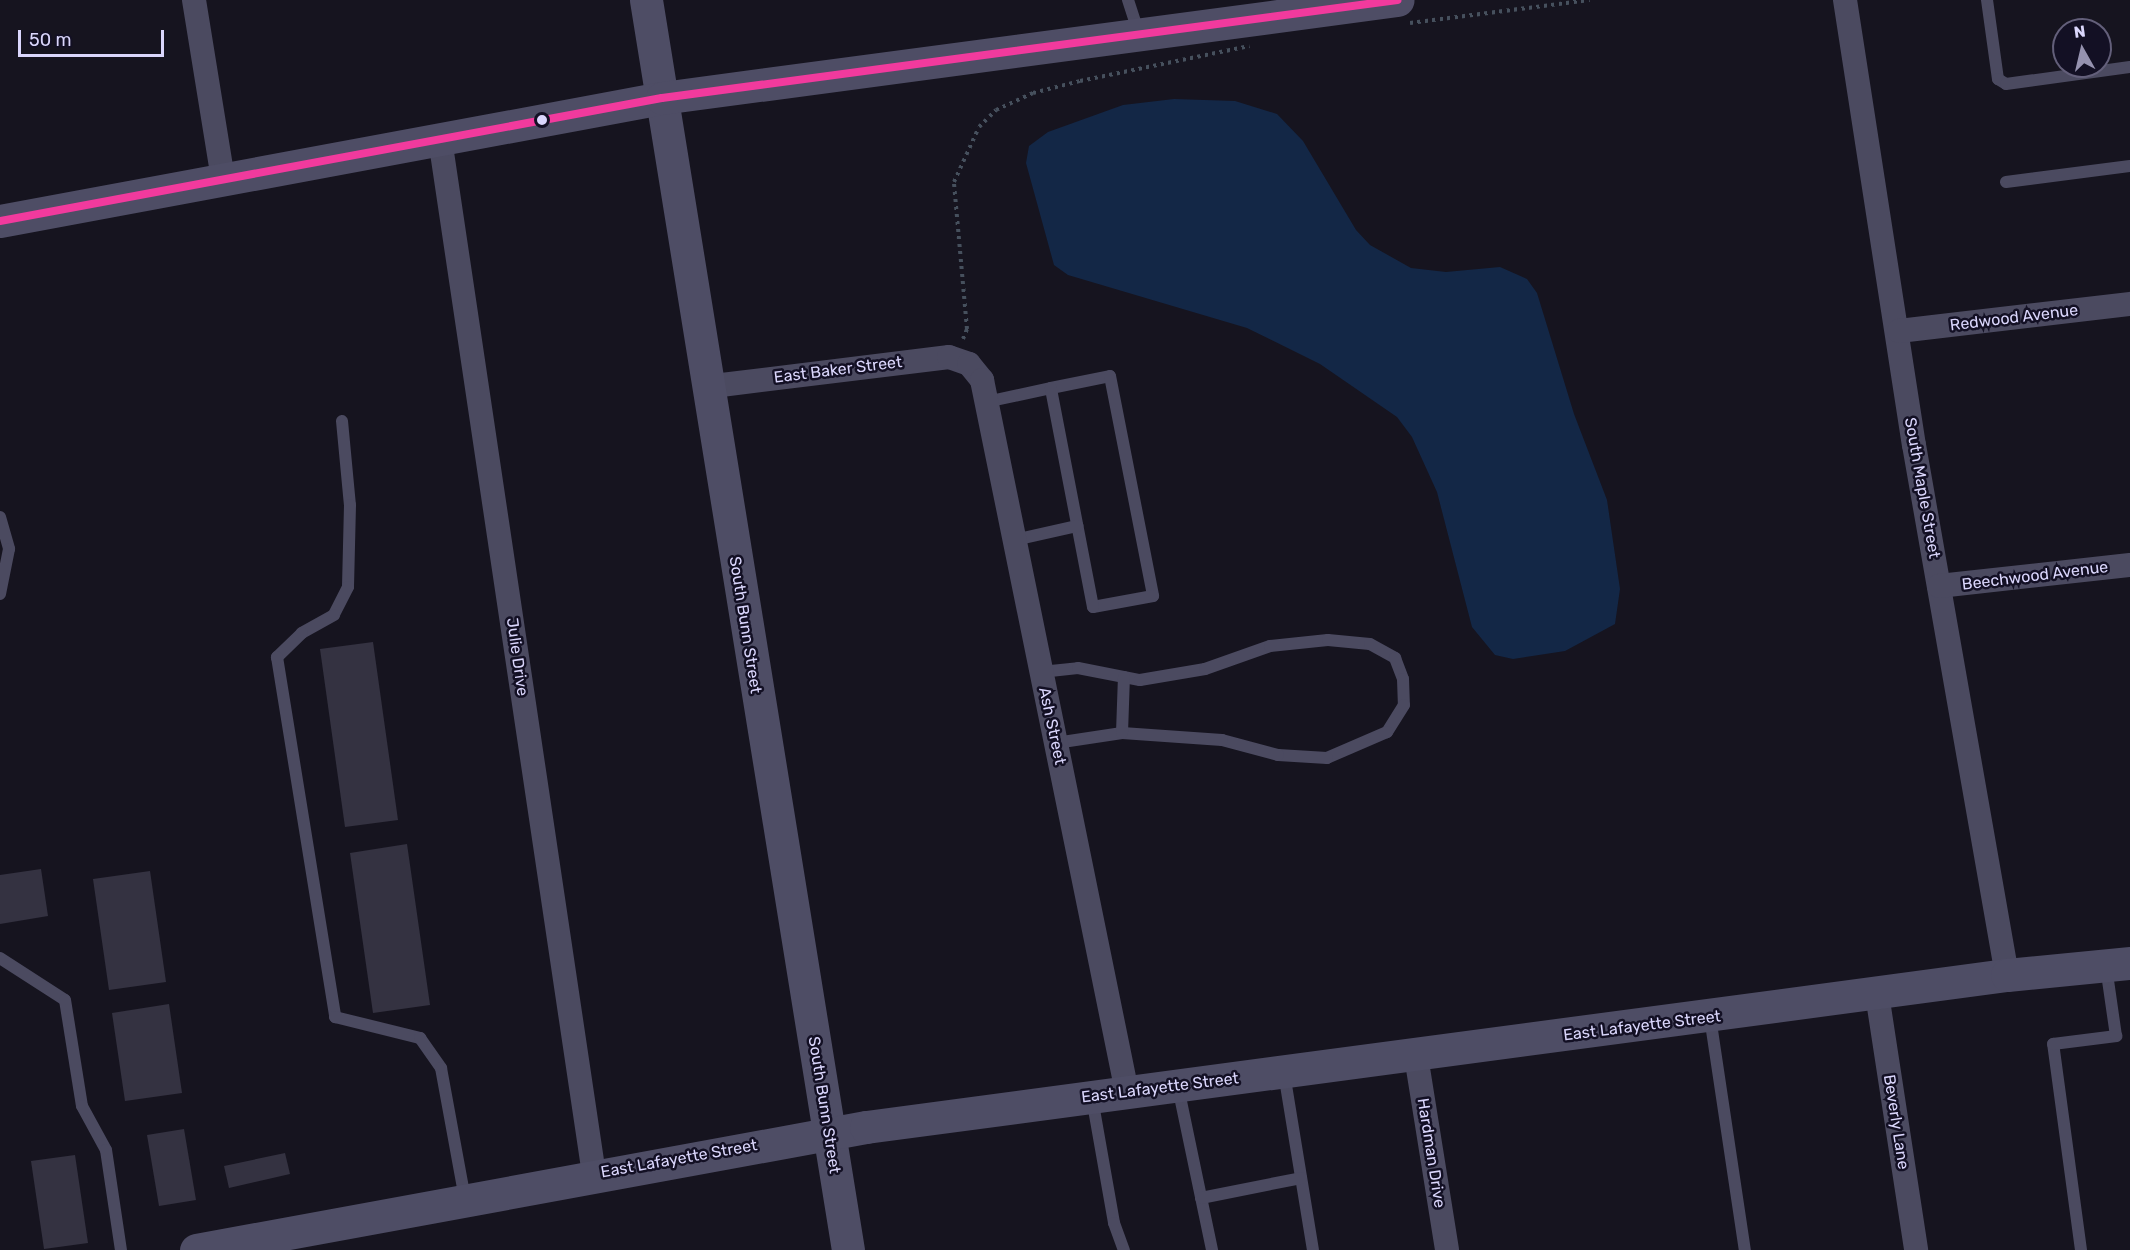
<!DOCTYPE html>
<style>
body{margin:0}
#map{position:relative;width:2130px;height:1250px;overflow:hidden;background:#16141f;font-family:Rubik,sans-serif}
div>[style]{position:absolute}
.water>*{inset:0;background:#132746}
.building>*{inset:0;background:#343241}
.path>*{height:4px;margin-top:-2px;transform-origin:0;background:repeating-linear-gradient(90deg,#46505d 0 3px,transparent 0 7.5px)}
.lane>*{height:12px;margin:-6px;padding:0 6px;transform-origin:6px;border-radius:6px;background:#4b4a60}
.street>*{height:24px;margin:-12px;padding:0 12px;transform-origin:12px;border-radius:12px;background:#4b4a60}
.secondary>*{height:33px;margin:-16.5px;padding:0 16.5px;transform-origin:16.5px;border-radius:16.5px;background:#4e4d65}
.bus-1>*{height:8px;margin:-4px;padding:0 4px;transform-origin:4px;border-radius:4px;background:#f13a9d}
.dots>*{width:16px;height:16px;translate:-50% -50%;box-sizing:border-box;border:3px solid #131024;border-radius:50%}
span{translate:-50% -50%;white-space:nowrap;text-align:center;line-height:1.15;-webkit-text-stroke:5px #131024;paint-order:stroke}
.street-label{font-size:16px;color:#dad6fc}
.north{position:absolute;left:2052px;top:18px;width:60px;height:60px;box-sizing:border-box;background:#131024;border:2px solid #635f7a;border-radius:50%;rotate:352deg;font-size:16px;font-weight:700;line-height:24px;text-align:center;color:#dad6fc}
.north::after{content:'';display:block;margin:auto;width:21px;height:27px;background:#9592af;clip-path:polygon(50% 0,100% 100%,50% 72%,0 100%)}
.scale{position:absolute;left:18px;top:30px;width:146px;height:27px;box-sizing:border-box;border:3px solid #dad6fc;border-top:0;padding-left:8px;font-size:18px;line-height:21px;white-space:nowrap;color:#dad6fc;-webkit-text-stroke:4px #131024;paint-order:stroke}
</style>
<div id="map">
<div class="water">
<i style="clip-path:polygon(1174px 99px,1235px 101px,1277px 114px,1303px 141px,1356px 230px,1370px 245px,1411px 268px,1446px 272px,1500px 267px,1527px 279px,1537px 293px,1574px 414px,1607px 500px,1620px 589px,1615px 624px,1565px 651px,1513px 659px,1495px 655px,1472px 627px,1437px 492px,1412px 437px,1397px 417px,1320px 364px,1247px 328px,1068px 275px,1054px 265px,1026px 163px,1029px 146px,1048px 132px,1123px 105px)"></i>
</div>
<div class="building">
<i style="clip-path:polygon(373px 642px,398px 820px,345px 827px,320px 649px)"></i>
<i style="clip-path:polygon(407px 844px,430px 1005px,373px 1013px,350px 853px)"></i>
<i style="clip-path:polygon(41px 869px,48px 916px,0 924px,0 875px)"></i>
<i style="clip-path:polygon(150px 871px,166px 982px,109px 990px,93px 879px)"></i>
<i style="clip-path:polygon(169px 1004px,182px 1093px,125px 1101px,112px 1013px)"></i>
<i style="clip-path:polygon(184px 1129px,196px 1200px,159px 1206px,147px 1135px)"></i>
<i style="clip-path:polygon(285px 1153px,290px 1174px,229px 1188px,224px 1166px)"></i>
<i style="clip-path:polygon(75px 1155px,88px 1243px,44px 1249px,31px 1161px)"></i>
</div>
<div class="path">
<i style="left:1410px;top:23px;width:181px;rotate:-7.3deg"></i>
<i style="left:963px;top:339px;width:11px;rotate:-68deg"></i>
<i style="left:967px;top:329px;width:148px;rotate:-95.1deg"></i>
<i style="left:954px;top:182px;width:60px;rotate:-65.6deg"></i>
<i style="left:979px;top:127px;width:24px;rotate:-45deg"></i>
<i style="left:996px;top:110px;width:41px;rotate:-24.7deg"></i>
<i style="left:1033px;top:93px;width:49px;rotate:-14.3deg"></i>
<i style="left:1080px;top:81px;width:173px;rotate:-11.7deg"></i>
</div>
<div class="lane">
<i style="left:1128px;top:0;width:35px;rotate:72deg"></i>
<i style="left:1987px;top:0;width:80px;rotate:82.1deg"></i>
<i style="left:1998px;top:79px;width:9px;rotate:32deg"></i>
<i style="left:2006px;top:84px;width:125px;rotate:-7.8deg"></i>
<i style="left:2006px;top:182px;width:125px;rotate:-7.4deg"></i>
<i style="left:986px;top:402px;width:66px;rotate:-12.2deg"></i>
<i style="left:1051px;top:388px;width:60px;rotate:-11.5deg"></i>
<i style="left:1110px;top:376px;width:224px;rotate:78.9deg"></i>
<i style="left:1153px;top:596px;width:61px;rotate:169.6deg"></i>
<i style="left:1093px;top:607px;width:223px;rotate:-100.9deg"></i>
<i style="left:342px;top:421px;width:84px;rotate:84.6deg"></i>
<i style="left:350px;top:505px;width:82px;rotate:91.4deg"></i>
<i style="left:348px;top:587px;width:31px;rotate:117deg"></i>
<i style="left:334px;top:615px;width:37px;rotate:151deg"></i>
<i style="left:302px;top:633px;width:35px;rotate:136deg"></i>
<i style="left:277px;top:657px;width:365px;rotate:80.8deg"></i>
<i style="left:335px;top:1017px;width:88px;rotate:13.9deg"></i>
<i style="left:420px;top:1038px;width:37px;rotate:55deg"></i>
<i style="left:441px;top:1068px;width:133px;rotate:79.6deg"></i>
<i style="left:0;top:517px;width:33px;rotate:74deg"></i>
<i style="left:9px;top:549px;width:46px;rotate:101.3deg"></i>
<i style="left:1015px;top:540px;width:64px;rotate:-12.7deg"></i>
<i style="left:1041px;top:672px;width:37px;rotate:-6deg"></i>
<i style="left:1078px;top:668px;width:63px;rotate:11deg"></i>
<i style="left:1140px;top:680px;width:66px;rotate:-9.6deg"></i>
<i style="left:1205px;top:669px;width:69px;rotate:-19.5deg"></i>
<i style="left:1270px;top:646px;width:58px;rotate:-5.9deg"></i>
<i style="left:1328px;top:640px;width:42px;rotate:5.4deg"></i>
<i style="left:1370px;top:644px;width:29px;rotate:29deg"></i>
<i style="left:1395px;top:658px;width:22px;rotate:69deg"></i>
<i style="left:1403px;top:679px;width:26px;rotate:88deg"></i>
<i style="left:1404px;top:705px;width:32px;rotate:122deg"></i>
<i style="left:1387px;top:732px;width:65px;rotate:156.6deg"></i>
<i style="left:1327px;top:758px;width:49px;rotate:-176.5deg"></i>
<i style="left:1278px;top:755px;width:58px;rotate:-165deg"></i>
<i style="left:1222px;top:740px;width:100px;rotate:-176deg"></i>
<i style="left:1122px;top:733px;width:67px;rotate:171.4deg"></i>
<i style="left:1122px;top:733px;width:56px;rotate:-88deg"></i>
<i style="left:0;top:958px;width:77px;rotate:32.9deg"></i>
<i style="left:65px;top:1000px;width:107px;rotate:80.9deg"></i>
<i style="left:82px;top:1106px;width:50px;rotate:61.4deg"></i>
<i style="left:106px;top:1150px;width:101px;rotate:81.5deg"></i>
<i style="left:1710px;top:1017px;width:236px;rotate:81.5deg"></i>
<i style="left:1284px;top:1073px;width:179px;rotate:80.7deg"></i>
<i style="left:1178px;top:1087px;width:167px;rotate:78.2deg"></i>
<i style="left:1092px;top:1098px;width:127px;rotate:80deg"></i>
<i style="left:1114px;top:1223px;width:29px;rotate:70deg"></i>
<i style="left:1201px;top:1198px;width:102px;rotate:-11.3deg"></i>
<i style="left:2081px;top:1250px;width:208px;rotate:-97.7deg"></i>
<i style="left:2053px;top:1044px;width:64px;rotate:-7.2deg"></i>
<i style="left:2116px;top:1036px;width:70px;rotate:-98.2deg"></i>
</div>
<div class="street">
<i style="left:194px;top:0;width:181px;rotate:80.8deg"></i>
<i style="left:1845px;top:0;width:450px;rotate:81.2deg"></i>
<i style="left:1914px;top:445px;width:538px;rotate:80.05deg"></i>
<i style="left:440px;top:139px;width:1047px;rotate:81.54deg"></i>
<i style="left:1899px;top:331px;width:233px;rotate:-6.7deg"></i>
<i style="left:705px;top:387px;width:246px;rotate:-7deg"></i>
<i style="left:949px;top:357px;width:21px;rotate:19deg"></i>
<i style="left:969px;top:364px;width:21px;rotate:51deg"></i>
<i style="left:982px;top:380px;width:727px;rotate:78.49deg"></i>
<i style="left:1939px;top:586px;width:192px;rotate:-6.3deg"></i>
<i style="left:1877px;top:994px;width:259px;rotate:81.3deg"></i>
<i style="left:1416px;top:1056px;width:196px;rotate:80.9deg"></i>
</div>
<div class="secondary">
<i style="left:646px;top:0;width:1266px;rotate:80.82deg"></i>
<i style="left:0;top:221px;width:673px;rotate:-10.53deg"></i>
<i style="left:662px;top:98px;width:742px;rotate:-7.59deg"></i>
<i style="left:196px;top:1250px;width:681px;rotate:-10.4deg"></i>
<i style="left:866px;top:1127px;width:1151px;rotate:-7.59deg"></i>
<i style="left:2007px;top:975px;width:124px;rotate:-5.6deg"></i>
</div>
<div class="bus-1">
<i style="left:0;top:221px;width:673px;rotate:-10.53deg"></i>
<i style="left:662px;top:98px;width:742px;rotate:-7.59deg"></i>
</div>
<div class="dots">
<i style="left:542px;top:120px;background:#dad6fc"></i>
</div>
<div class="street-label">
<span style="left:2014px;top:318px;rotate:-7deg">Redwood Avenue</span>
<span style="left:838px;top:370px;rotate:-7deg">East Baker Street</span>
<span style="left:1922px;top:488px;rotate:80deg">South Maple Street</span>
<span style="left:2035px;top:576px;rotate:-7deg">Beechwood Avenue</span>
<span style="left:745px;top:625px;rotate:81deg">South Bunn Street</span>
<span style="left:517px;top:657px;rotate:82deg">Julie Drive</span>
<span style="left:1052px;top:726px;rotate:78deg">Ash Street</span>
<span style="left:1642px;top:1026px;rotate:-7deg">East Lafayette Street</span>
<span style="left:1160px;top:1088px;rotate:-7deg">East Lafayette Street</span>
<span style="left:824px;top:1105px;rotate:81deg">South Bunn Street</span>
<span style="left:1896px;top:1122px;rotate:81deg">Beverly Lane</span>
<span style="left:1431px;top:1153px;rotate:81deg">Hardman Drive</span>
<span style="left:679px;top:1159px;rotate:-10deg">East Lafayette Street</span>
</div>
<div class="north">N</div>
<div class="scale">50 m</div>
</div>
